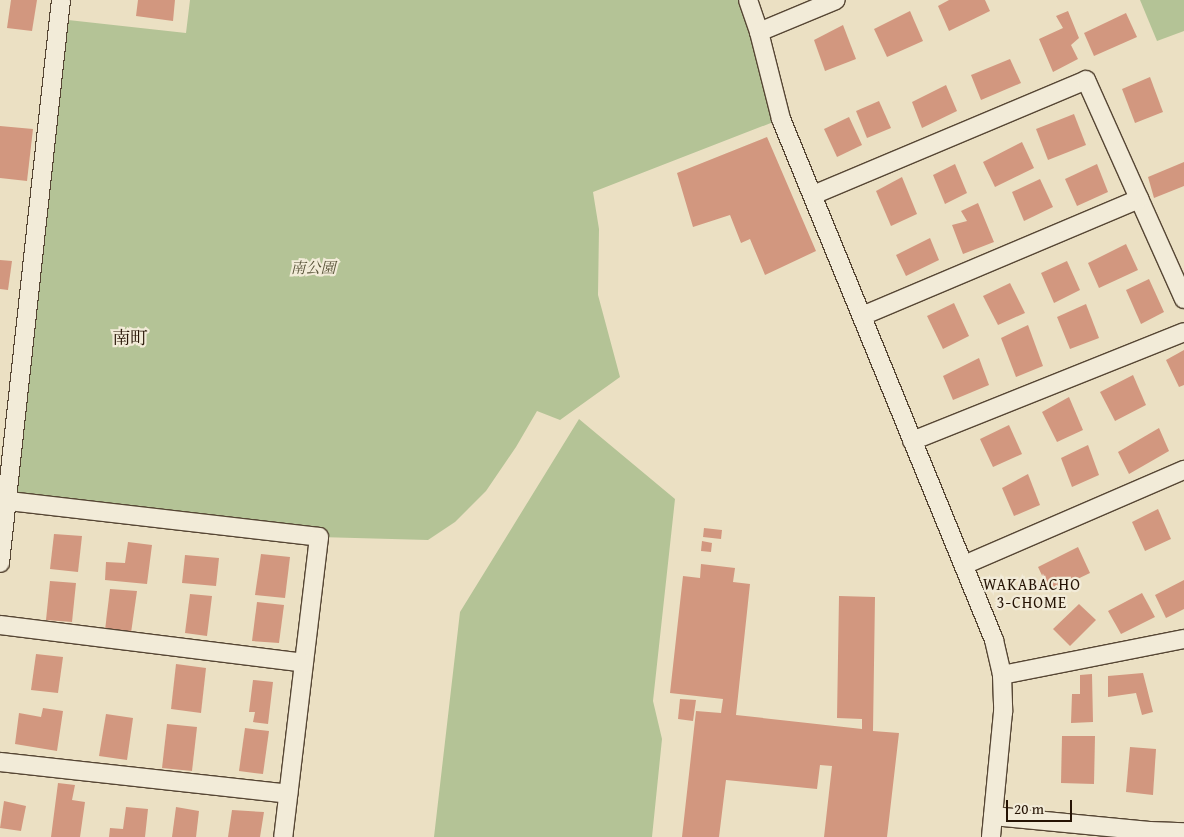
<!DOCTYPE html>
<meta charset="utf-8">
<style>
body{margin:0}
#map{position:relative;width:1184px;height:837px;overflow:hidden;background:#ebe0c3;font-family:"Gentium Book Plus","Noto Serif JP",serif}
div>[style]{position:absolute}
.green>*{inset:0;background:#b4c396}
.building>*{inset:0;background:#d2977f}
.roads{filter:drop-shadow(1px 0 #564634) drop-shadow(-1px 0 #564634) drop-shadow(0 1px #564634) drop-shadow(0 -1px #564634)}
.minor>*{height:18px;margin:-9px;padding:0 9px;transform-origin:9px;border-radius:9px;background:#f2ebd8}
span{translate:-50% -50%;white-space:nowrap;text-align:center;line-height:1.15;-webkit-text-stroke:4.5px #f2ebd8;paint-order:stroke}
.park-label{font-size:15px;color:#575137;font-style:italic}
.neighbourhood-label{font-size:16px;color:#251304;letter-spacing:1px}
.quarter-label{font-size:18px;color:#251304}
.scale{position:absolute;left:1006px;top:800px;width:66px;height:22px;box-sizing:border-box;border:2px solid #251304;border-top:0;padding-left:6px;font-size:15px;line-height:18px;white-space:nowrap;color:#251304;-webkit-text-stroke:4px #f2ebd8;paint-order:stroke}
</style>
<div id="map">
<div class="green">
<i style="clip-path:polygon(190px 0,748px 0,781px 119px,593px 192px,599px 229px,598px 295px,620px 377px,560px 420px,537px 411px,516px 447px,486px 491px,455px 522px,428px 540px,319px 537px,6px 500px,59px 19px,186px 33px)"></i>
<i style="clip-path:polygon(1140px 0,1184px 0,1184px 31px,1157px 41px)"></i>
<i style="clip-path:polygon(579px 419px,675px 499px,653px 701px,662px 739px,652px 837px,434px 837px,460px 612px)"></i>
</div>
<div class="building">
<i style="clip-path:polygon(11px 0,37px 0,32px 31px,7px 28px)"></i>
<i style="clip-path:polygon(138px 0,175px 0,173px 21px,136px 16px)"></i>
<i style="clip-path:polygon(949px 0,985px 0,990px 11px,949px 31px,938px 6px)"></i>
<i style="clip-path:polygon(910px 11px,923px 41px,887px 57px,874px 29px)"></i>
<i style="clip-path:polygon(1068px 11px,1079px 38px,1071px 45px,1078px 59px,1053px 72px,1039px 39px,1063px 28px,1056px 16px)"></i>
<i style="clip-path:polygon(1126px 13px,1137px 37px,1094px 56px,1084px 33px)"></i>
<i style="clip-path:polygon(843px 25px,856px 59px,825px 71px,814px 40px)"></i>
<i style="clip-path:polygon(1010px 59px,1021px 83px,981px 100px,971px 75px)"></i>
<i style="clip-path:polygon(1150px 77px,1163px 112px,1135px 123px,1122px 89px)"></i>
<i style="clip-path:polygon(946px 85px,957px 111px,922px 128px,912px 102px)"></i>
<i style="clip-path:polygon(879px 101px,891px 128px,867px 138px,856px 111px)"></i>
<i style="clip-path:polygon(1074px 114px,1086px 145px,1048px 160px,1036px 129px)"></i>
<i style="clip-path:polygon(849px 117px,862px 145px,837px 157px,824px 129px)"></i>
<i style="clip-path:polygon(0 126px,33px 129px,27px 181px,0 178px)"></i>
<i style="clip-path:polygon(767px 137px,816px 251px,765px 275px,750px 239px,741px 243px,730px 215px,693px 227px,677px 173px)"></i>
<i style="clip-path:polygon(1022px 142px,1034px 168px,995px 187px,983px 162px)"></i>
<i style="clip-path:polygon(1184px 162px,1184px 186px,1154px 198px,1148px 177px)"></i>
<i style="clip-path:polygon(955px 164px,967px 193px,945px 204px,933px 175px)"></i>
<i style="clip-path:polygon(1097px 164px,1108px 192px,1077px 206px,1065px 179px)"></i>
<i style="clip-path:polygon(902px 177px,917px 214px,891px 226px,876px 191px)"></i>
<i style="clip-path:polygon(1040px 179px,1053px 207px,1024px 221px,1012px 192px)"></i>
<i style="clip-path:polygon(978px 203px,994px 242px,963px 254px,952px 225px,967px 221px,961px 211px)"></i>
<i style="clip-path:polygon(930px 238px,939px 260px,906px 276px,896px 255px)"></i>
<i style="clip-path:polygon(1126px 244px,1138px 270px,1099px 288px,1088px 263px)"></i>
<i style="clip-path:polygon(0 260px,12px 261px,8px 290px,0 289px)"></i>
<i style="clip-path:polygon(1067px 261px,1080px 290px,1054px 303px,1041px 273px)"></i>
<i style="clip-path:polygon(1149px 279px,1164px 312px,1141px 324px,1126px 290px)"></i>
<i style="clip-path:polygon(1010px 283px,1025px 313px,998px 325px,983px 296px)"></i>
<i style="clip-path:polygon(954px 303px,969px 336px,943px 349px,927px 316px)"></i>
<i style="clip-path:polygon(1086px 304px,1099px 338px,1070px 349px,1057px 317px)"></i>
<i style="clip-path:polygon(1028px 325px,1043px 366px,1016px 377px,1001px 338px)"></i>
<i style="clip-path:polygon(1184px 350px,1184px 385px,1179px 387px,1166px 360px)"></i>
<i style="clip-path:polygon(979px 358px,989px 385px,953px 400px,943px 376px)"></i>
<i style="clip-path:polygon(1133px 375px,1146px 405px,1115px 421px,1100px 392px)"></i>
<i style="clip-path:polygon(1069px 397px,1083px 430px,1057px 442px,1042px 412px)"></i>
<i style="clip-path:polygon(1009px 425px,1022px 454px,993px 467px,980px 439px)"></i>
<i style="clip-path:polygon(1159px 428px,1169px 451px,1129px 474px,1118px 452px)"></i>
<i style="clip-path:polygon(1088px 445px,1099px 475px,1072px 487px,1061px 458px)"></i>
<i style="clip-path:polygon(1028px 474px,1040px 505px,1014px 516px,1002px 488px)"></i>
<i style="clip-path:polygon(1158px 509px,1171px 539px,1145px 551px,1132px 522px)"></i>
<i style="clip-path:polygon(704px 528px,722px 530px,721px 539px,703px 537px)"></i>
<i style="clip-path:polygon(54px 534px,82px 536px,78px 572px,50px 569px)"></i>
<i style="clip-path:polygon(702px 541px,712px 543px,711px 552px,701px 551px)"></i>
<i style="clip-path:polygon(128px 542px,152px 545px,147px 584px,105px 580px,106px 562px,125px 563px)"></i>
<i style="clip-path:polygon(1078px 547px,1090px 573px,1050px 592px,1038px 567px)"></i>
<i style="clip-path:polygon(261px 554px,290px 557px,285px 598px,255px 595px)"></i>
<i style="clip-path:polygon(185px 555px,219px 558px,216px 586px,182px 583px)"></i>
<i style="clip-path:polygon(701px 564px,735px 568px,733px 582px,750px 584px,736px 715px,862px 729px,862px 719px,837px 718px,839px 596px,875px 597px,873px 731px,899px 733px,887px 837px,824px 837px,832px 766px,820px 765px,817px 789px,726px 780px,719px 837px,682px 837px,696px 711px,721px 713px,723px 699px,670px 693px,683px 576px,700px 578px)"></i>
<i style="clip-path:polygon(1184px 580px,1184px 609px,1166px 618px,1155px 595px)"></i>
<i style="clip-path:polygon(50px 581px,76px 583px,72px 622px,46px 620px)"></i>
<i style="clip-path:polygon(110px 589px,137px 591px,131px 633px,105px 630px)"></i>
<i style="clip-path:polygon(1142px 593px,1155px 617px,1121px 634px,1108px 611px)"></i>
<i style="clip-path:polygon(190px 594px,212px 596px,207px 636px,185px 633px)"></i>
<i style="clip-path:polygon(257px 602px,284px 605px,279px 643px,252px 641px)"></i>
<i style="clip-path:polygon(1079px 604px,1096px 620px,1070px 646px,1053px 629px)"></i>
<i style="clip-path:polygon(36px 654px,63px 657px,58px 693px,31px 690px)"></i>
<i style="clip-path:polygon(176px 664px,206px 668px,201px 713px,171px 709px)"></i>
<i style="clip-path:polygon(1143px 673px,1153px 712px,1142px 715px,1136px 693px,1108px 697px,1108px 676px)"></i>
<i style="clip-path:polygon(1092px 674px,1093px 722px,1071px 723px,1072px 694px,1080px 694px,1080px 675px)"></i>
<i style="clip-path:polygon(253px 680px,273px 682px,268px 724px,253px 722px,255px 712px,249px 712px)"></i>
<i style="clip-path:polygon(680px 699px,696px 700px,693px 721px,678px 719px)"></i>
<i style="clip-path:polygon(43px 708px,63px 711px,57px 751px,15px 744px,19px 713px,41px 717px)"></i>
<i style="clip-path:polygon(106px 714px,133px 718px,127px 760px,99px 756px)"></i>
<i style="clip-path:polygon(167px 724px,197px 727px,192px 771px,162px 768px)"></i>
<i style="clip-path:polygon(245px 728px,269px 731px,263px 774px,239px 771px)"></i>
<i style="clip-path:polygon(1062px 736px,1095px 736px,1094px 784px,1061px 783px)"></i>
<i style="clip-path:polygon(1130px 747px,1156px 749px,1153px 795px,1126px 792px)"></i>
<i style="clip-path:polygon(58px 783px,75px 785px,72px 800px,85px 802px,80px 837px,51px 837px)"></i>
<i style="clip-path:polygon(4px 801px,26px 806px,21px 831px,0 828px)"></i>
<i style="clip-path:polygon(126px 807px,148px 809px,145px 837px,109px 837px,110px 828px,123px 829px)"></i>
<i style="clip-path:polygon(176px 807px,199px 811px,196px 837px,172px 837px)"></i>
<i style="clip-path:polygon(232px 810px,264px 812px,260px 837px,228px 837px)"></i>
</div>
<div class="roads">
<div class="minor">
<i style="left:748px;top:0;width:34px;rotate:71deg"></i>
<i style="left:759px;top:32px;width:90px;rotate:75.8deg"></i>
<i style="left:781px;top:119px;width:563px;rotate:67.76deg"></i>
<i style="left:994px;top:640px;width:36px;rotate:77deg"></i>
<i style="left:1002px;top:675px;width:37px;rotate:88deg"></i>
<i style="left:1003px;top:712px;width:126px;rotate:95.5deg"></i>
<i style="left:759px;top:32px;width:83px;rotate:-22.6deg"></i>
<i style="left:813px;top:195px;width:296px;rotate:-22.8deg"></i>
<i style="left:1086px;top:80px;width:240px;rotate:65.9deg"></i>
<i style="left:862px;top:316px;width:301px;rotate:-22.9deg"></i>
<i style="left:912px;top:441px;width:293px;rotate:-21.8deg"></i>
<i style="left:0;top:500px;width:321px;rotate:6.6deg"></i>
<i style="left:319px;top:537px;width:302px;rotate:96.8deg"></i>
<i style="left:0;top:563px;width:566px;rotate:-83.82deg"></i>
<i style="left:964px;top:565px;width:240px;rotate:-23.4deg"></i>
<i style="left:0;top:625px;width:306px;rotate:7.1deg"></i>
<i style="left:1002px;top:675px;width:186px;rotate:-11.2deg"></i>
<i style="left:0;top:762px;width:290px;rotate:6.3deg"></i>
<i style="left:993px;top:816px;width:157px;rotate:5.5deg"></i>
<i style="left:1149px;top:831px;width:35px;rotate:2deg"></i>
</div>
</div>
<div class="park-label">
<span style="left:313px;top:268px">南公園</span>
</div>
<div class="neighbourhood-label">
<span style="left:1032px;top:593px">WAKABACHO<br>3-CHOME</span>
</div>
<div class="quarter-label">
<span style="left:130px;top:338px">南町</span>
</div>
<div class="scale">20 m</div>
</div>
